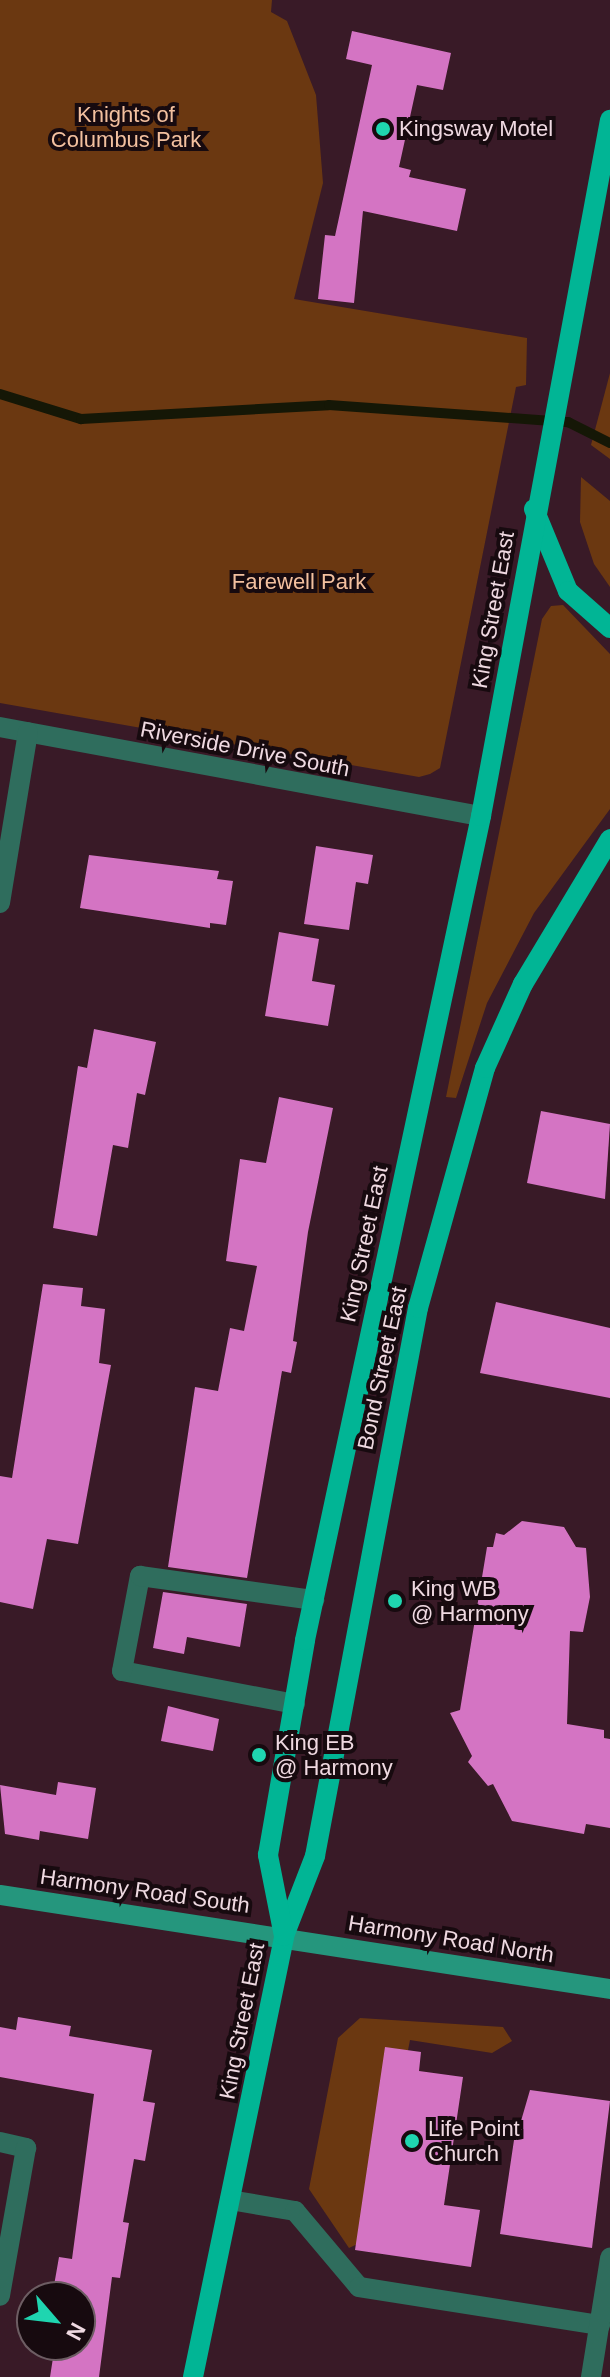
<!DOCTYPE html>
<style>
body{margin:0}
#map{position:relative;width:610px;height:2377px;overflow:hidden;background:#391a27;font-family:Helvetica,sans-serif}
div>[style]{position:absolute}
.green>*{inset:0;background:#6b3811}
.stream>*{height:10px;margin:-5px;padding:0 5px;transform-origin:5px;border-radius:5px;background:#151706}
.building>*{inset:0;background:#d474c3}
.lane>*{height:20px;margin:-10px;padding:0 10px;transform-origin:10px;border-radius:10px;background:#2f6d5d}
.street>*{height:20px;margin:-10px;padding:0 10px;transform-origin:10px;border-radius:10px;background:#2f6d5d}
.secondary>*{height:20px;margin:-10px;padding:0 10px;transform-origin:10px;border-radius:10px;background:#25967d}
.primary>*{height:20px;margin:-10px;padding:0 10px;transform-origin:10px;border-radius:10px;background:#01b595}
.dots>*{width:22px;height:22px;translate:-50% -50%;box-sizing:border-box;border:4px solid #170a0f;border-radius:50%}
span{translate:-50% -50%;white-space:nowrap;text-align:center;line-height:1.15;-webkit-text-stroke:8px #170a0f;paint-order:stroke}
.park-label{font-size:22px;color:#f3c09f}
.poi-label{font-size:22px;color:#efd9e1}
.left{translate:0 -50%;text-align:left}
.street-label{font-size:22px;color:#efd9e1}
.north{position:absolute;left:16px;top:2281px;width:80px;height:80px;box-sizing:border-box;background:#170a0f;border:2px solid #6d5d63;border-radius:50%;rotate:118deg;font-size:22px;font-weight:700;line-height:32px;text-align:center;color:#efd9e1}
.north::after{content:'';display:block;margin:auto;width:28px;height:36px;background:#1fd5b0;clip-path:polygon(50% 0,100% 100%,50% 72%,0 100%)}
</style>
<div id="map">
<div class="green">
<i style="clip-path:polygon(0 0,272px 0,271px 12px,287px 21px,316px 95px,323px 183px,294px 299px,527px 338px,526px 385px,516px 387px,440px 768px,430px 774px,419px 777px,0 703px)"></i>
<i style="clip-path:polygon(610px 373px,610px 459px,591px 445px)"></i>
<i style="clip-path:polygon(581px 477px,610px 501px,610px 587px,594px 564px,580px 522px)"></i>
<i style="clip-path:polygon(563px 605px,610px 654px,610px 809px,534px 913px,487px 1003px,456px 1098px,446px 1097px,542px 619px,551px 606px)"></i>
<i style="clip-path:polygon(360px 2018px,503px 2027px,512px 2041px,492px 2053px,410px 2040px,372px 2237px,349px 2248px,309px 2189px,338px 2038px)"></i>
</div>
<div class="stream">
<i style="left:0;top:394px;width:85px;rotate:17.2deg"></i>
<i style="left:81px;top:419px;width:248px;rotate:-3.2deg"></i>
<i style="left:329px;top:405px;width:240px;rotate:4.1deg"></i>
<i style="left:568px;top:422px;width:47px;rotate:26.6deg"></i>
</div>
<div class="building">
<i style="clip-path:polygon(352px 31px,451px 53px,443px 90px,417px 85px,399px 167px,411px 170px,409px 177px,466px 189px,457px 231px,363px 211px,354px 303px,318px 299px,325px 235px,335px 236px,372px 65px,346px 59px)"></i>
<i style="clip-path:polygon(316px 846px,373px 855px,368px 884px,356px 882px,349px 930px,304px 924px)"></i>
<i style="clip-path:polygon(89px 855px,219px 871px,217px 879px,233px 881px,226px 925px,210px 923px,210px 928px,80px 908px)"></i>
<i style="clip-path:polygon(279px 932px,319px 939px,312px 981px,335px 985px,328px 1026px,265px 1016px)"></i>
<i style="clip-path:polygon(94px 1029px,156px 1042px,145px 1095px,137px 1093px,128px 1148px,113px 1145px,97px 1236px,53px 1228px,78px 1066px,87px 1068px)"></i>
<i style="clip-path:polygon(279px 1097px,333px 1108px,308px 1232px,293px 1341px,297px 1342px,291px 1373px,282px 1371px,247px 1578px,168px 1567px,195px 1387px,218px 1391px,230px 1328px,244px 1331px,257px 1266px,226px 1261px,240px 1159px,266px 1163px)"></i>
<i style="clip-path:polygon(541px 1111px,610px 1124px,605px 1199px,527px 1183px)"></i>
<i style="clip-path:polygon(43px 1284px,83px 1288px,81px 1306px,105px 1309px,99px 1363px,111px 1365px,78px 1544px,47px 1539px,33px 1609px,0 1602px,0 1476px,12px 1478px)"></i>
<i style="clip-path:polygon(496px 1302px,610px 1328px,610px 1398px,480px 1373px)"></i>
<i style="clip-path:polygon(522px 1521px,564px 1527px,576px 1547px,586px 1548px,590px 1597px,583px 1632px,570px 1631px,567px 1724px,604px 1730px,604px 1738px,610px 1739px,610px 1828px,586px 1824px,584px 1834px,512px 1821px,493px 1784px,488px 1786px,468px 1762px,472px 1756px,450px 1713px,460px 1710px,487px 1547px,493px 1547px,496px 1533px,504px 1535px)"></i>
<i style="clip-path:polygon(163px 1592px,247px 1604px,240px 1647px,187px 1637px,184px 1654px,153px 1648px)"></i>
<i style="clip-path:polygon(168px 1706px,219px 1719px,213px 1751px,161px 1741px)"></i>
<i style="clip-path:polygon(58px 1782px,96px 1788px,88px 1839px,40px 1831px,39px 1840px,5px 1834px,0 1785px,56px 1795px)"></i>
<i style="clip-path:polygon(18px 2017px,71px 2026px,69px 2036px,152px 2050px,143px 2101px,155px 2103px,145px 2161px,134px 2159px,123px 2222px,129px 2223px,120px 2278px,112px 2277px,99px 2377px,50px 2377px,55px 2345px,80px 2345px,80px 2297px,52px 2297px,59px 2257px,72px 2259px,94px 2094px,0 2077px,0 2027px,16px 2030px)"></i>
<i style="clip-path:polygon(385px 2047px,421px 2052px,419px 2071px,463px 2077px,444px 2205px,480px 2210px,471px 2267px,355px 2250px)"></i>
<i style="clip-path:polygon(530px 2090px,610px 2101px,592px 2248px,500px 2234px,517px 2120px,521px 2121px)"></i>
</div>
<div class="lane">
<i style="left:295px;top:1704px;width:176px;rotate:-169.2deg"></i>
<i style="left:122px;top:1671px;width:97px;rotate:-79.3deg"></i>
<i style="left:140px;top:1576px;width:176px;rotate:7.9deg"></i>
<i style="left:0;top:2142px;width:27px;rotate:13deg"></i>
<i style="left:26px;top:2148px;width:150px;rotate:100deg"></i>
<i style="left:230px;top:2200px;width:66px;rotate:9.6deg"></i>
<i style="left:295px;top:2211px;width:99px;rotate:49.9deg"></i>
<i style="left:359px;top:2287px;width:244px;rotate:9deg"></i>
<i style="left:591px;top:2377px;width:121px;rotate:-80.9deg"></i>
</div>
<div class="street">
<i style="left:0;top:727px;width:489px;rotate:10.5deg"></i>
<i style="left:0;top:903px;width:173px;rotate:-80.7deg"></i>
</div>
<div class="secondary">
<i style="left:0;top:1895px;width:617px;rotate:8.76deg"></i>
</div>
<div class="primary">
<i style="left:534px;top:509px;width:89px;rotate:67.5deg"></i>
<i style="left:568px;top:591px;width:56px;rotate:41.4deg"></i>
<i style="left:284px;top:1936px;width:86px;rotate:-68.8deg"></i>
<i style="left:315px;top:1856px;width:558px;rotate:-79.36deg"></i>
<i style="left:418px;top:1308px;width:249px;rotate:-74.4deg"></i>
<i style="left:485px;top:1068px;width:92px;rotate:-65.7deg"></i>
<i style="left:523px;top:984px;width:169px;rotate:-59deg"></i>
<i style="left:193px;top:2377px;width:450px;rotate:-78.3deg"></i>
<i style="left:284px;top:1936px;width:83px;rotate:-101.2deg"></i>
<i style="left:268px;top:1855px;width:218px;rotate:-80.2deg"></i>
<i style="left:305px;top:1640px;width:843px;rotate:-77.94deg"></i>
<i style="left:481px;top:816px;width:708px;rotate:-79.5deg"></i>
</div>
<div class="dots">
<i style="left:383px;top:129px;background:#1fd5b0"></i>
<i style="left:395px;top:1601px;background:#1fd5b0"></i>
<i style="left:259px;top:1755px;background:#1fd5b0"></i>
<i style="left:412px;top:2141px;background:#1fd5b0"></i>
</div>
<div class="park-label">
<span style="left:126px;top:127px">Knights of<br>Columbus Park</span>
<span style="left:299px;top:582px">Farewell Park</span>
</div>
<div class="poi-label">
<span class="left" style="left:399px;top:129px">Kingsway Motel</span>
<span class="left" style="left:411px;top:1601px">King WB<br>@ Harmony</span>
<span class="left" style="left:275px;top:1755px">King EB<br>@ Harmony</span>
<span class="left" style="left:428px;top:2141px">Life Point<br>Church</span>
</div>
<div class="street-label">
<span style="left:493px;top:610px;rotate:-80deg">King Street East</span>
<span style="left:245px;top:749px;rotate:11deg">Riverside Drive South</span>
<span style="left:364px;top:1244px;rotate:-78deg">King Street East</span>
<span style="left:382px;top:1368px;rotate:-78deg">Bond Street East</span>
<span style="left:145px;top:1891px;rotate:8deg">Harmony Road South</span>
<span style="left:451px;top:1939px;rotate:9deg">Harmony Road North</span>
<span style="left:242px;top:2021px;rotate:-79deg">King Street East</span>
</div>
<div class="north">N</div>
</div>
